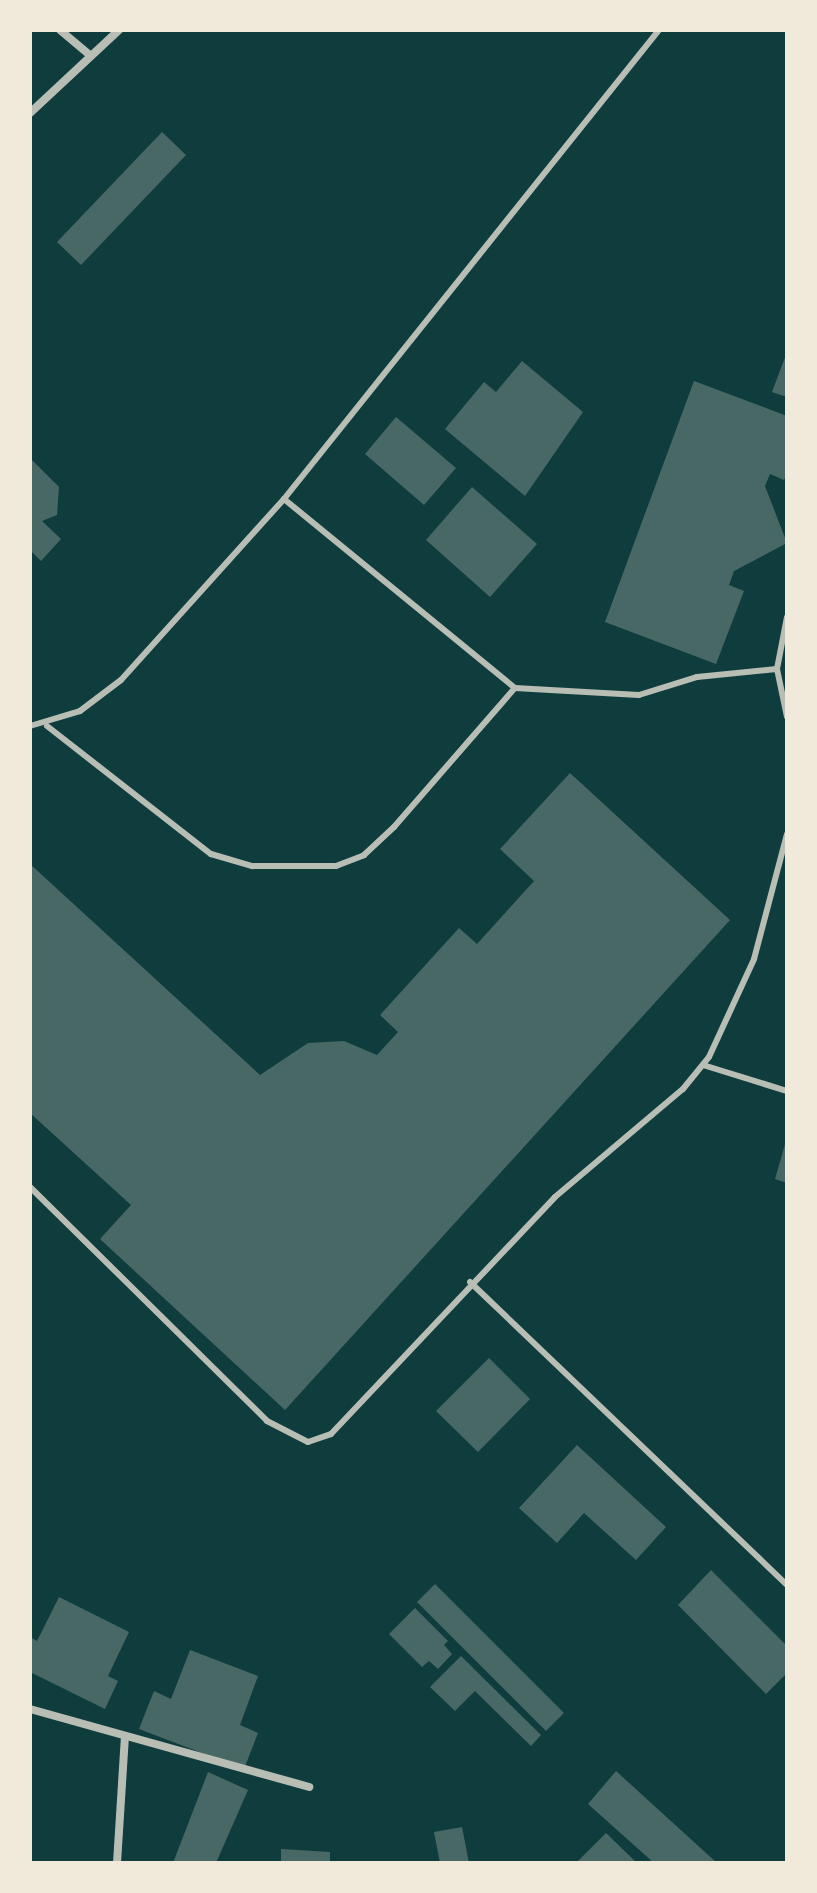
<!DOCTYPE html>
<style>
body{margin:0}
#map{position:relative;width:817px;height:1893px;overflow:hidden;background:#0f3d3e;font-family:"Alegreya Sans",sans-serif}
div>[style]{position:absolute}
.building>*{inset:0;background:#486865}
.service>*{height:6px;margin:-3px;padding:0 3px;transform-origin:3px;border-radius:3px;background:#b8beb3}
.minor>*{height:8px;margin:-4px;padding:0 4px;transform-origin:4px;border-radius:4px;background:#b8beb3}
span{translate:-50% -50%;white-space:nowrap;text-align:center;line-height:1.15;-webkit-text-stroke:8px #f1e9da;paint-order:stroke}
.frame{position:absolute;inset:0;border:32px solid #f1e9da;pointer-events:none}
</style>
<div id="map">
<div class="building">
<i style="clip-path:polygon(162px 132px,186px 155px,81px 265px,57px 242px)"></i>
<i style="clip-path:polygon(787px 352px,787px 397px,772px 392px)"></i>
<i style="clip-path:polygon(522px 361px,583px 412px,525px 496px,445px 429px,484px 382px,496px 392px)"></i>
<i style="clip-path:polygon(694px 381px,787px 416px,787px 473px,784px 480px,770px 474px,765px 486px,787px 543px,734px 571px,729px 585px,744px 591px,716px 664px,605px 622px)"></i>
<i style="clip-path:polygon(396px 417px,456px 468px,424px 505px,365px 454px)"></i>
<i style="clip-path:polygon(30px 458px,59px 487px,57px 515px,42px 521px,61px 539px,41px 561px,30px 550px)"></i>
<i style="clip-path:polygon(472px 487px,537px 544px,490px 597px,426px 540px)"></i>
<i style="clip-path:polygon(570px 773px,730px 920px,285px 1410px,100px 1239px,131px 1205px,30px 1113px,30px 864px,260px 1075px,308px 1043px,344px 1041px,377px 1055px,398px 1032px,380px 1015px,459px 928px,477px 944px,534px 881px,500px 849px)"></i>
<i style="clip-path:polygon(786px 1141px,787px 1141px,787px 1183px,775px 1179px)"></i>
<i style="clip-path:polygon(489px 1358px,530px 1399px,478px 1452px,436px 1411px)"></i>
<i style="clip-path:polygon(577px 1445px,666px 1527px,636px 1560px,584px 1513px,557px 1543px,519px 1508px)"></i>
<i style="clip-path:polygon(711px 1570px,787px 1646px,787px 1673px,766px 1694px,678px 1605px)"></i>
<i style="clip-path:polygon(435px 1584px,564px 1713px,546px 1731px,417px 1602px)"></i>
<i style="clip-path:polygon(59px 1597px,129px 1632px,108px 1676px,118px 1681px,105px 1709px,30px 1672px,30px 1637px,37px 1641px)"></i>
<i style="clip-path:polygon(415px 1608px,448px 1641px,444px 1645px,452px 1654px,438px 1669px,429px 1661px,422px 1667px,389px 1634px)"></i>
<i style="clip-path:polygon(190px 1650px,258px 1676px,240px 1725px,258px 1733px,244px 1769px,139px 1729px,154px 1691px,171px 1699px)"></i>
<i style="clip-path:polygon(461px 1656px,541px 1735px,531px 1746px,475px 1691px,455px 1711px,430px 1687px)"></i>
<i style="clip-path:polygon(616px 1771px,717px 1863px,654px 1863px,588px 1804px)"></i>
<i style="clip-path:polygon(208px 1772px,248px 1790px,216px 1863px,173px 1863px)"></i>
<i style="clip-path:polygon(462px 1827px,469px 1863px,440px 1863px,434px 1832px)"></i>
<i style="clip-path:polygon(606px 1833px,637px 1863px,576px 1863px)"></i>
<i style="clip-path:polygon(281px 1849px,330px 1852px,330px 1863px,281px 1863px)"></i>
</div>
<div class="service">
<i style="left:284px;top:499px;width:298px;rotate:39.3deg"></i>
<i style="left:787px;top:617px;width:53px;rotate:100.9deg"></i>
<i style="left:777px;top:669px;width:49px;rotate:78.2deg"></i>
<i style="left:30px;top:726px;width:52px;rotate:-16.7deg"></i>
<i style="left:80px;top:711px;width:51px;rotate:-37.1deg"></i>
<i style="left:121px;top:680px;width:244px;rotate:-48deg"></i>
<i style="left:284px;top:499px;width:600px;rotate:-51.36deg"></i>
<i style="left:47px;top:726px;width:208px;rotate:38deg"></i>
<i style="left:211px;top:854px;width:43px;rotate:16.3deg"></i>
<i style="left:252px;top:866px;width:84px"></i>
<i style="left:336px;top:866px;width:30px;rotate:-21deg"></i>
<i style="left:364px;top:855px;width:41px;rotate:-43deg"></i>
<i style="left:394px;top:827px;width:184px;rotate:-49deg"></i>
<i style="left:515px;top:688px;width:124px;rotate:3.2deg"></i>
<i style="left:639px;top:695px;width:61px;rotate:-17.2deg"></i>
<i style="left:697px;top:677px;width:80px;rotate:-5.7deg"></i>
<i style="left:703px;top:1065px;width:88px;rotate:17.2deg"></i>
<i style="left:30px;top:1187px;width:333px;rotate:44.6deg"></i>
<i style="left:267px;top:1421px;width:46px;rotate:27.1deg"></i>
<i style="left:308px;top:1442px;width:24px;rotate:-19deg"></i>
<i style="left:331px;top:1434px;width:326px;rotate:-46.6deg"></i>
<i style="left:555px;top:1197px;width:167px;rotate:-40.2deg"></i>
<i style="left:683px;top:1089px;width:41px;rotate:-50.9deg"></i>
<i style="left:709px;top:1057px;width:108px;rotate:-65.3deg"></i>
<i style="left:754px;top:959px;width:129px;rotate:-75.2deg"></i>
<i style="left:470px;top:1282px;width:439px;rotate:43.7deg"></i>
</div>
<div class="minor">
<i style="left:60px;top:30px;width:40px;rotate:40deg"></i>
<i style="left:30px;top:113px;width:122px;rotate:-43deg"></i>
<i style="left:30px;top:1709px;width:290px;rotate:15.6deg"></i>
<i style="left:117px;top:1863px;width:126px;rotate:-86.4deg"></i>
</div>
<div class="frame"></div>
</div>
